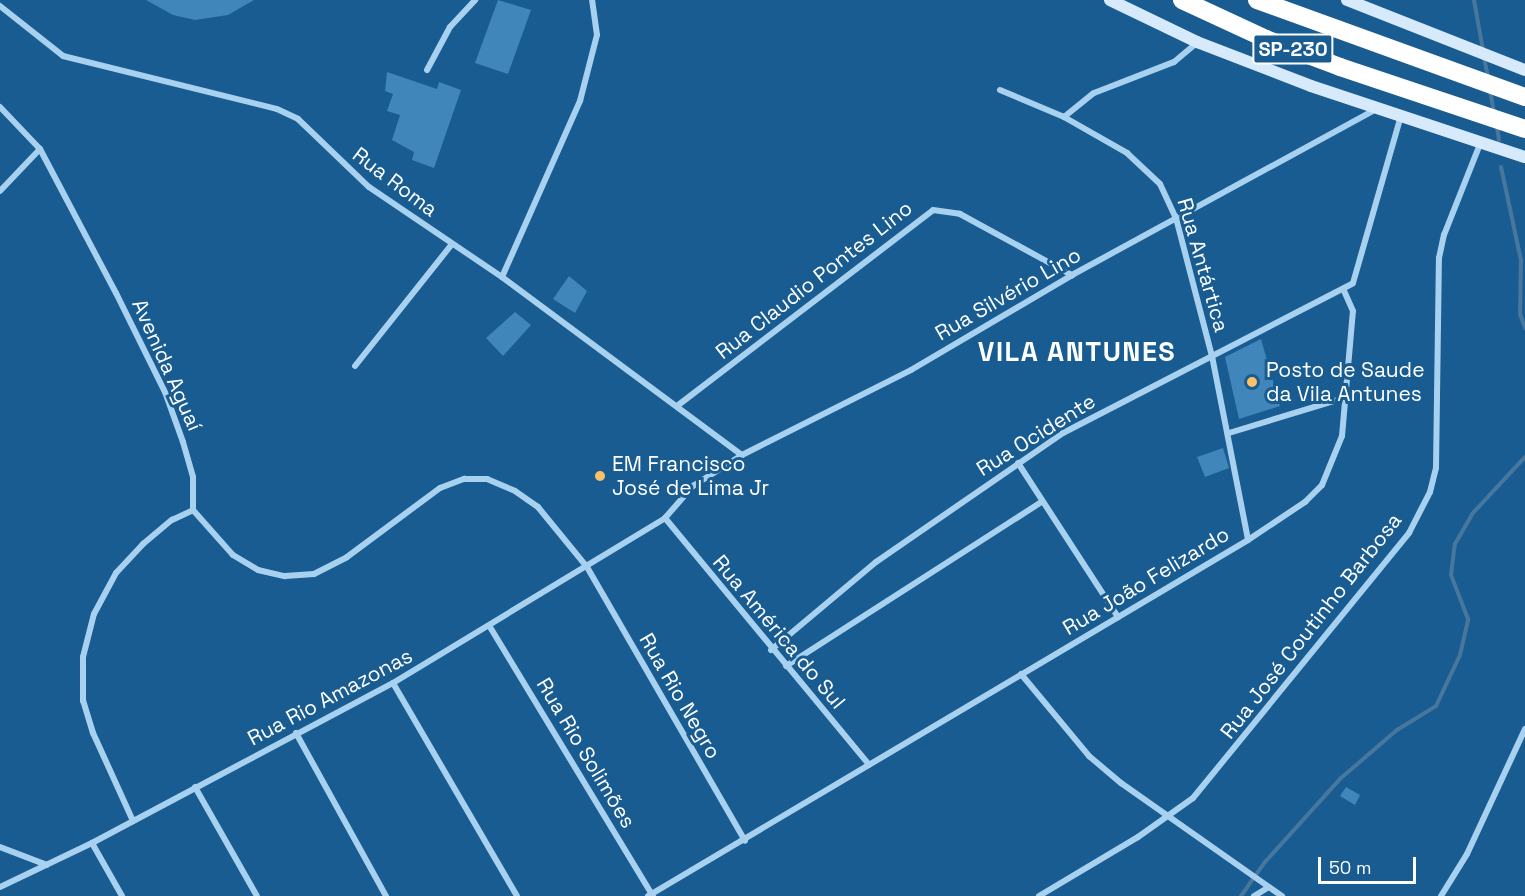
<!DOCTYPE html>
<meta charset="utf-8">
<style>
body{margin:0}
#map{position:relative;width:1525px;height:896px;overflow:hidden;background:#185c92;font-family:"Space Grotesk",sans-serif}
div>[style]{position:absolute}
.stream>*{height:4px;margin:-2px;padding:0 2px;transform-origin:2px;border-radius:2px;background:#48779e}
.building>*{inset:0;background:#4186ba}
.street>*{height:6px;margin:-3px;padding:0 3px;transform-origin:3px;border-radius:3px;background:#a8d1f0}
.secondary>*{height:12px;margin:-6px;padding:0 6px;transform-origin:6px;border-radius:6px;background:#d6eafb}
.highway>*{height:18px;margin:-9px;padding:0 9px;transform-origin:9px;border-radius:9px;background:#fff}
.dots>*{width:16px;height:16px;translate:-50% -50%;box-sizing:border-box;border:3px solid #185c92;border-radius:50%}
span{translate:-50% -50%;white-space:nowrap;text-align:center;line-height:1.15;-webkit-text-stroke:6px #185c92;paint-order:stroke}
.shield-label span{padding:2px 4px;background:#185c92;border:2px solid;border-radius:4px;-webkit-text-stroke-width:0}
.shield-label{font-size:20px;color:#fff;font-weight:700}
.street-label{font-size:21px;color:#fff}
.poi-label{font-size:21px;color:#fff}
.left{translate:0 -50%;text-align:left}
.district-label{font-size:27px;color:#fff;font-weight:700;letter-spacing:1.5px}
.scale{position:absolute;left:1318px;top:857px;width:98px;height:27px;box-sizing:border-box;border:3px solid #fff;border-top:0;padding-left:8px;font-size:18px;line-height:21px;white-space:nowrap;color:#fff;-webkit-text-stroke:4px #185c92;paint-order:stroke}
</style>
<div id="map">
<div class="stream">
<i style="left:1474px;top:0;width:51px;rotate:79.8deg"></i>
<i style="left:1484px;top:58px;width:19px;rotate:78deg"></i>
<i style="left:1490px;top:90px;width:22px;rotate:80deg"></i>
<i style="left:1497px;top:126px;width:14px;rotate:82deg"></i>
<i style="left:1501px;top:167px;width:95px;rotate:77.9deg"></i>
<i style="left:1521px;top:260px;width:54px;rotate:91.1deg"></i>
<i style="left:1520px;top:314px;width:15px;rotate:70deg"></i>
<i style="left:1241px;top:896px;width:42px;rotate:-54.8deg"></i>
<i style="left:1265px;top:862px;width:113px;rotate:-47.9deg"></i>
<i style="left:1341px;top:778px;width:74px;rotate:-40.6deg"></i>
<i style="left:1397px;top:730px;width:46px;rotate:-31.6deg"></i>
<i style="left:1436px;top:706px;width:56px;rotate:-64.8deg"></i>
<i style="left:1460px;top:655px;width:37px;rotate:-77deg"></i>
<i style="left:1468px;top:619px;width:47px;rotate:-111.1deg"></i>
<i style="left:1451px;top:575px;width:31px;rotate:-83deg"></i>
<i style="left:1455px;top:544px;width:34px;rotate:-60deg"></i>
<i style="left:1472px;top:514px;width:78px;rotate:-47.1deg"></i>
</div>
<div class="building">
<i style="clip-path:polygon(146px 0,254px 0,228px 15px,195px 20px,173px 15px)"></i>
<i style="clip-path:polygon(498px 0,531px 10px,508px 74px,475px 63px)"></i>
<i style="clip-path:polygon(387px 72px,437px 89px,439px 82px,461px 90px,434px 168px,412px 160px,414px 152px,392px 140px,400px 115px,387px 111px,393px 94px,385px 91px)"></i>
<i style="clip-path:polygon(569px 276px,587px 291px,575px 313px,553px 299px)"></i>
<i style="clip-path:polygon(515px 312px,531px 325px,503px 356px,486px 338px)"></i>
<i style="clip-path:polygon(1261px 339px,1280px 406px,1239px 419px,1225px 357px)"></i>
<i style="clip-path:polygon(1223px 448px,1229px 468px,1205px 477px,1197px 457px)"></i>
<i style="clip-path:polygon(1346px 787px,1360px 795px,1355px 805px,1340px 796px)"></i>
</div>
<div class="street">
<i style="left:0;top:6px;width:80px;rotate:38.4deg"></i>
<i style="left:63px;top:56px;width:220px;rotate:13.9deg"></i>
<i style="left:277px;top:109px;width:23px;rotate:25deg"></i>
<i style="left:298px;top:119px;width:98px;rotate:43.8deg"></i>
<i style="left:369px;top:187px;width:161px;rotate:34.1deg"></i>
<i style="left:502px;top:277px;width:299px;rotate:36.6deg"></i>
<i style="left:427px;top:70px;width:49px;rotate:-61.9deg"></i>
<i style="left:450px;top:27px;width:37px;rotate:-47deg"></i>
<i style="left:1000px;top:90px;width:69px;rotate:22.9deg"></i>
<i style="left:1064px;top:117px;width:73px;rotate:29.7deg"></i>
<i style="left:1127px;top:153px;width:45px;rotate:43.2deg"></i>
<i style="left:1160px;top:184px;width:38px;rotate:65deg"></i>
<i style="left:1176px;top:218px;width:143px;rotate:75.4deg"></i>
<i style="left:1212px;top:356px;width:187px;rotate:78.9deg"></i>
<i style="left:0;top:107px;width:58px;rotate:46.4deg"></i>
<i style="left:40px;top:149px;width:163px;rotate:62.2deg"></i>
<i style="left:116px;top:293px;width:110px;rotate:63.7deg"></i>
<i style="left:165px;top:392px;width:53px;rotate:70.2deg"></i>
<i style="left:183px;top:442px;width:36px;rotate:74deg"></i>
<i style="left:193px;top:477px;width:33px;rotate:90deg"></i>
<i style="left:193px;top:510px;width:60px;rotate:48.4deg"></i>
<i style="left:233px;top:555px;width:29px;rotate:31deg"></i>
<i style="left:258px;top:570px;width:28px;rotate:13deg"></i>
<i style="left:285px;top:576px;width:29px;rotate:-4deg"></i>
<i style="left:314px;top:574px;width:37px;rotate:-27deg"></i>
<i style="left:347px;top:557px;width:116px;rotate:-36.6deg"></i>
<i style="left:440px;top:488px;width:26px;rotate:-21deg"></i>
<i style="left:464px;top:479px;width:23px"></i>
<i style="left:487px;top:479px;width:30px;rotate:23deg"></i>
<i style="left:515px;top:491px;width:28px;rotate:35deg"></i>
<i style="left:538px;top:507px;width:77px;rotate:50.8deg"></i>
<i style="left:587px;top:567px;width:316px;rotate:60deg"></i>
<i style="left:1064px;top:117px;width:38px;rotate:-39deg"></i>
<i style="left:1094px;top:93px;width:86px;rotate:-21.2deg"></i>
<i style="left:1174px;top:62px;width:30px;rotate:-40deg"></i>
<i style="left:0;top:191px;width:58px;rotate:-46.4deg"></i>
<i style="left:502px;top:277px;width:193px;rotate:-66.1deg"></i>
<i style="left:580px;top:101px;width:68px;rotate:-75.6deg"></i>
<i style="left:597px;top:35px;width:35px;rotate:-98deg"></i>
<i style="left:355px;top:366px;width:156px;rotate:-51.5deg"></i>
<i style="left:677px;top:406px;width:322px;rotate:-37.4deg"></i>
<i style="left:933px;top:210px;width:27px;rotate:8deg"></i>
<i style="left:960px;top:214px;width:128px;rotate:28.6deg"></i>
<i style="left:1229px;top:433px;width:123px;rotate:-17deg"></i>
<i style="left:1018px;top:463px;width:184px;rotate:57deg"></i>
<i style="left:665px;top:518px;width:320px;rotate:50.4deg"></i>
<i style="left:490px;top:627px;width:315px;rotate:58.8deg"></i>
<i style="left:771px;top:650px;width:137px;rotate:-40deg"></i>
<i style="left:876px;top:562px;width:227px;rotate:-34.6deg"></i>
<i style="left:1063px;top:433px;width:326px;rotate:-27.3deg"></i>
<i style="left:1353px;top:283px;width:174px;rotate:-74deg"></i>
<i style="left:786px;top:666px;width:303px;rotate:-32.7deg"></i>
<i style="left:1021px;top:674px;width:107px;rotate:50.3deg"></i>
<i style="left:1089px;top:756px;width:42px;rotate:40.2deg"></i>
<i style="left:1121px;top:783px;width:197px;rotate:35.1deg"></i>
<i style="left:393px;top:683px;width:246px;rotate:59.8deg"></i>
<i style="left:296px;top:733px;width:186px;rotate:61.1deg"></i>
<i style="left:195px;top:787px;width:125px;rotate:60.4deg"></i>
<i style="left:133px;top:821px;width:97px;rotate:-114.4deg"></i>
<i style="left:93px;top:733px;width:34px;rotate:-107deg"></i>
<i style="left:83px;top:701px;width:44px;rotate:-90deg"></i>
<i style="left:83px;top:657px;width:44px;rotate:-75.7deg"></i>
<i style="left:94px;top:614px;width:47px;rotate:-61.8deg"></i>
<i style="left:116px;top:573px;width:40px;rotate:-47deg"></i>
<i style="left:143px;top:544px;width:38px;rotate:-40deg"></i>
<i style="left:172px;top:520px;width:23px;rotate:-25deg"></i>
<i style="left:92px;top:843px;width:61px;rotate:60.5deg"></i>
<i style="left:0;top:847px;width:50px;rotate:21deg"></i>
<i style="left:0;top:887px;width:102px;rotate:-25.6deg"></i>
<i style="left:92px;top:843px;width:341px;rotate:-28deg"></i>
<i style="left:393px;top:683px;width:318px;rotate:-31.2deg"></i>
<i style="left:665px;top:518px;width:43px;rotate:-48.8deg"></i>
<i style="left:693px;top:486px;width:58px;rotate:-32.3deg"></i>
<i style="left:742px;top:455px;width:189px;rotate:-26.7deg"></i>
<i style="left:911px;top:370px;width:187px;rotate:-30.5deg"></i>
<i style="left:1072px;top:275px;width:347px;rotate:-28.6deg"></i>
<i style="left:648px;top:896px;width:698px;rotate:-30.68deg"></i>
<i style="left:1248px;top:540px;width:69px;rotate:-33.7deg"></i>
<i style="left:1305px;top:502px;width:24px;rotate:-45deg"></i>
<i style="left:1322px;top:485px;width:53px;rotate:-67.8deg"></i>
<i style="left:1342px;top:436px;width:125px;rotate:-85deg"></i>
<i style="left:1353px;top:311px;width:24px;rotate:-114deg"></i>
<i style="left:1039px;top:896px;width:115px;rotate:-30.8deg"></i>
<i style="left:1138px;top:837px;width:67px;rotate:-35.3deg"></i>
<i style="left:1193px;top:798px;width:342px;rotate:-50.8deg"></i>
<i style="left:1409px;top:533px;width:46px;rotate:-62.9deg"></i>
<i style="left:1430px;top:492px;width:25px;rotate:-76deg"></i>
<i style="left:1436px;top:468px;width:210px;rotate:-89.2deg"></i>
<i style="left:1439px;top:258px;width:24px;rotate:-78deg"></i>
<i style="left:1444px;top:235px;width:98px;rotate:-68.4deg"></i>
<i style="left:1254px;top:896px;width:17px;rotate:-31deg"></i>
<i style="left:1441px;top:896px;width:49px;rotate:-58.2deg"></i>
<i style="left:1467px;top:854px;width:138px;rotate:-65.1deg"></i>
</div>
<div class="secondary">
<i style="left:1110px;top:0;width:97px;rotate:25.8deg"></i>
<i style="left:1197px;top:42px;width:122px;rotate:21.1deg"></i>
<i style="left:1311px;top:86px;width:225px;rotate:18.4deg"></i>
<i style="left:1347px;top:0;width:191px;rotate:21.5deg"></i>
</div>
<div class="highway">
<i style="left:1182px;top:0;width:93px;rotate:24.9deg"></i>
<i style="left:1266px;top:39px;width:79px;rotate:20.7deg"></i>
<i style="left:1340px;top:67px;width:195px;rotate:18.5deg"></i>
<i style="left:1257px;top:0;width:285px;rotate:19.9deg"></i>
</div>
<div class="dots">
<i style="left:1252px;top:382px;background:#ffc167"></i>
<i style="left:600px;top:476px;background:#ffc167"></i>
</div>
<div class="shield-label">
<span style="left:1293px;top:49px">SP-230</span>
</div>
<div class="street-label">
<span style="left:395px;top:182px;rotate:37deg">Rua Roma</span>
<span style="left:1203px;top:265px;rotate:74deg">Rua Antártica</span>
<span style="left:814px;top:280px;rotate:-38deg">Rua Claudio Pontes Lino</span>
<span style="left:1008px;top:294px;rotate:-30deg">Rua Silvério Lino</span>
<span style="left:167px;top:365px;rotate:66deg">Avenida Aguaí</span>
<span style="left:1036px;top:435px;rotate:-32deg">Rua Ocidente</span>
<span style="left:1146px;top:581px;rotate:-31deg">Rua João Felizardo</span>
<span style="left:1311px;top:626px;rotate:-52deg">Rua José Coutinho Barbosa</span>
<span style="left:779px;top:632px;rotate:50deg">Rua América do Sul</span>
<span style="left:680px;top:696px;rotate:60deg">Rua Rio Negro</span>
<span style="left:330px;top:697px;rotate:-28deg">Rua Rio Amazonas</span>
<span style="left:586px;top:753px;rotate:59deg">Rua Rio Solimões</span>
</div>
<div class="poi-label">
<span class="left" style="left:1266px;top:382px">Posto de Saude<br>da Vila Antunes</span>
<span class="left" style="left:612px;top:476px">EM Francisco<br>José de Lima Jr</span>
</div>
<div class="district-label">
<span style="left:1077px;top:352px">VILA ANTUNES</span>
</div>
<div class="scale">50 m</div>
</div>
